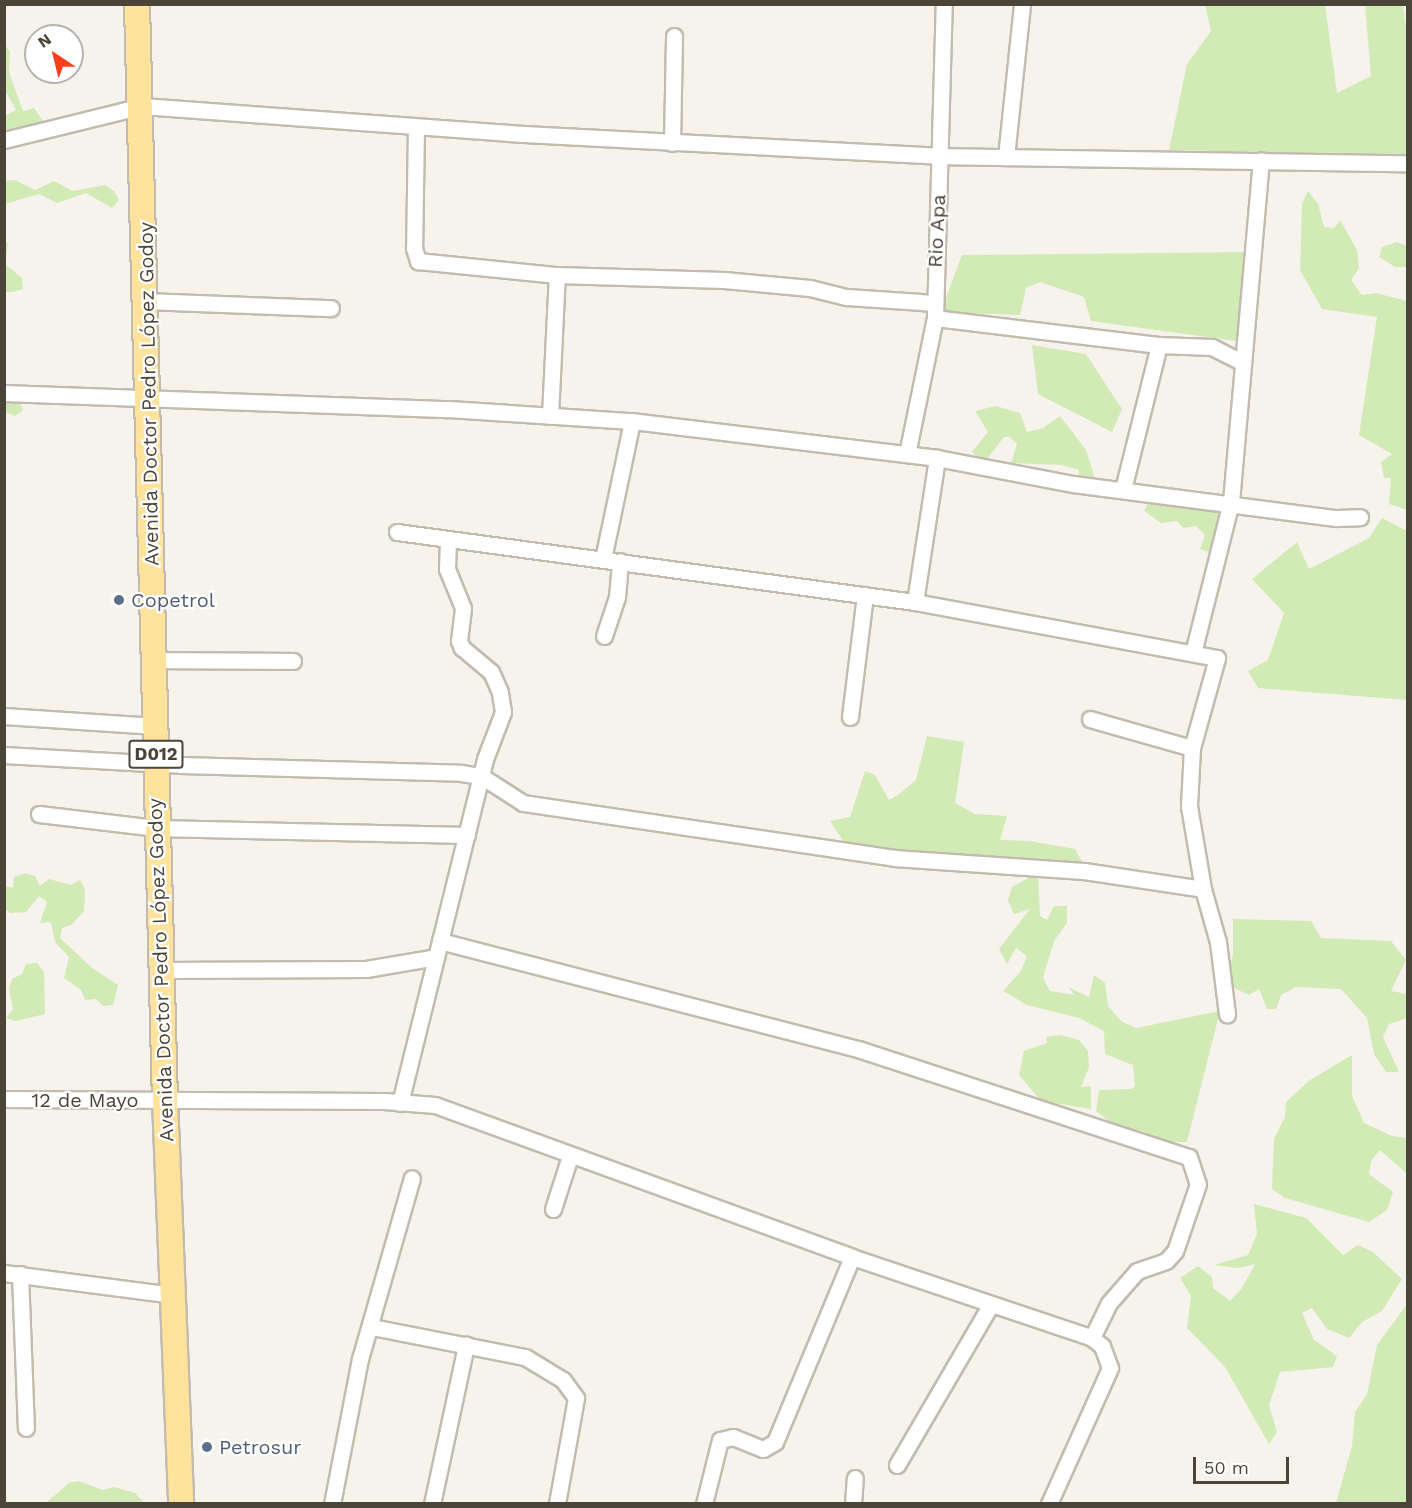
<!DOCTYPE html>
<meta charset="utf-8">
<style>
body{margin:0}
#map{position:relative;width:1412px;height:1508px;overflow:hidden;background:#f6f3ec;font-family:"Work Sans",sans-serif}
div>[style]{position:absolute}
.green>*{inset:0;background:#d2eab5}
.roads{filter:drop-shadow(2px 0 #c2bbae) drop-shadow(-2px 0 #c2bbae) drop-shadow(0 2px #c2bbae) drop-shadow(0 -2px #c2bbae)}
.minor>*{height:15px;margin:-7.5px;padding:0 7.5px;transform-origin:7.5px;border-radius:7.5px;background:#fff}
.primary>*{height:24px;margin:-12px;padding:0 12px;transform-origin:12px;border-radius:12px;background:#ffe39c}
.dots>*{width:16px;height:16px;translate:-50% -50%;box-sizing:border-box;border:3px solid #fff;border-radius:50%}
span{translate:-50% -50%;white-space:nowrap;text-align:center;line-height:1.15;-webkit-text-stroke:4.5px #fff;paint-order:stroke}
.shield-label span{padding:2px 4px;background:#fff;border:2px solid;border-radius:4px;-webkit-text-stroke-width:0}
.shield-label{font-size:18px;color:#4b4439;font-weight:700}
.street-label{font-size:20px;color:#4b4439}
.service-label{font-size:20px;color:#4e5e75}
.left{translate:0 -50%;text-align:left}
.frame{position:absolute;inset:0;border:6px solid #4b4439;pointer-events:none}
.north{position:absolute;left:24px;top:24px;width:60px;height:60px;box-sizing:border-box;background:#fff;border:2px solid #b7b4b0;border-radius:50%;rotate:325deg;font-size:16px;font-weight:700;line-height:24px;text-align:center;color:#4b4439}
.north::after{content:'';display:block;margin:auto;width:21px;height:27px;background:#fc3f1d;clip-path:polygon(50% 0,100% 100%,50% 72%,0 100%)}
.scale{position:absolute;left:1193px;top:1457px;width:96px;height:27px;box-sizing:border-box;border:3px solid #4b4439;border-top:0;padding-left:8px;font-size:18px;line-height:21px;white-space:nowrap;color:#4b4439;-webkit-text-stroke:4px #fff;paint-order:stroke}
</style>
<div id="map">
<div class="green">
<i style="clip-path:polygon(1205px 5px,1325px 5px,1337px 93px,1371px 76px,1365px 5px,1403px 5px,1408px 43px,1407px 155px,1169px 150px,1187px 64px,1211px 31px)"></i>
<i style="clip-path:polygon(4px 43px,10px 52px,9px 72px,23px 111px,34px 108px,44px 122px,5px 131px,5px 116px,16px 110px,5px 90px)"></i>
<i style="clip-path:polygon(15px 180px,35px 190px,54px 181px,73px 191px,105px 185px,114px 191px,119px 200px,112px 208px,86px 193px,57px 203px,39px 194px,5px 204px,5px 181px)"></i>
<i style="clip-path:polygon(1308px 191px,1318px 204px,1324px 227px,1334px 228px,1340px 220px,1357px 250px,1359px 268px,1351px 280px,1362px 295px,1376px 293px,1407px 301px,1407px 510px,1389px 504px,1391px 478px,1384px 478px,1381px 462px,1392px 454px,1359px 435px,1377px 317px,1322px 309px,1300px 270px,1302px 204px)"></i>
<i style="clip-path:polygon(1397px 242px,1407px 246px,1407px 267px,1395px 267px,1379px 257px,1382px 247px)"></i>
<i style="clip-path:polygon(8px 243px,5px 264px,22px 278px,23px 289px,12px 292px,5px 292px,5px 244px)"></i>
<i style="clip-path:polygon(1247px 252px,1236px 341px,1091px 321px,1084px 297px,1040px 282px,1026px 288px,1020px 315px,941px 312px,962px 255px)"></i>
<i style="clip-path:polygon(1032px 345px,1086px 354px,1122px 409px,1112px 432px,1038px 394px)"></i>
<i style="clip-path:polygon(18px 399px,23px 410px,15px 416px,5px 412px,5px 400px)"></i>
<i style="clip-path:polygon(996px 406px,1020px 413px,1027px 432px,1043px 428px,1060px 416px,1086px 450px,1096px 482px,1079px 485px,1079px 470px,1062px 465px,1011px 463px,1017px 444px,1010px 437px,1004px 437px,983px 464px,972px 452px,988px 432px,975px 411px)"></i>
<i style="clip-path:polygon(1150px 499px,1230px 504px,1216px 555px,1200px 549px,1205px 535px,1196px 526px,1183px 528px,1177px 521px,1161px 523px,1144px 511px)"></i>
<i style="clip-path:polygon(1382px 518px,1407px 531px,1407px 700px,1258px 688px,1248px 671px,1268px 660px,1284px 613px,1252px 579px,1297px 542px,1309px 569px,1369px 538px)"></i>
<i style="clip-path:polygon(927px 736px,964px 742px,955px 803px,975px 814px,1007px 816px,1000px 840px,1030px 841px,1075px 849px,1082px 862px,848px 848px,830px 821px,850px 817px,865px 771px,875px 775px,889px 800px,898px 795px,916px 780px)"></i>
<i style="clip-path:polygon(25px 873px,35px 876px,40px 886px,49px 879px,71px 885px,80px 880px,85px 890px,84px 911px,71px 925px,62px 928px,60px 938px,92px 968px,118px 985px,113px 1005px,103px 1006px,96px 999px,85px 1000px,81px 990px,64px 978px,69px 957px,55px 942px,51px 922px,40px 923px,47px 902px,39px 896px,26px 912px,10px 913px,5px 909px,5px 886px,13px 888px,14px 877px)"></i>
<i style="clip-path:polygon(1038px 873px,1040px 916px,1047px 920px,1054px 906px,1067px 906px,1067px 923px,1054px 941px,1043px 978px,1050px 991px,1075px 995px,1068px 987px,1089px 997px,1094px 975px,1105px 983px,1108px 1006px,1121px 1021px,1136px 1028px,1220px 1011px,1187px 1142px,1167px 1142px,1142px 1131px,1114px 1125px,1096px 1111px,1099px 1090px,1132px 1089px,1135px 1086px,1133px 1065px,1105px 1054px,1104px 1031px,1079px 1018px,1027px 1005px,1003px 991px,1021px 971px,1027px 956px,1016px 948px,1007px 964px,999px 949px,1030px 909px,1014px 914px,1008px 900px,1012px 887px)"></i>
<i style="clip-path:polygon(1233px 919px,1311px 921px,1321px 938px,1391px 941px,1406px 960px,1391px 991px,1407px 994px,1407px 1018px,1389px 1024px,1383px 1037px,1399px 1072px,1386px 1072px,1374px 1054px,1367px 1018px,1341px 989px,1296px 987px,1281px 995px,1276px 1009px,1267px 1009px,1259px 989px,1249px 995px,1225px 984px,1223px 970px,1230px 966px,1233px 955px)"></i>
<i style="clip-path:polygon(37px 963px,44px 972px,45px 1014px,16px 1021px,6px 1018px,13px 1009px,9px 989px,12px 979px,22px 974px,26px 964px)"></i>
<i style="clip-path:polygon(1061px 1035px,1079px 1040px,1088px 1051px,1089px 1067px,1081px 1087px,1091px 1086px,1091px 1109px,1041px 1101px,1019px 1075px,1024px 1051px,1047px 1043px,1046px 1037px)"></i>
<i style="clip-path:polygon(1352px 1055px,1352px 1096px,1364px 1123px,1392px 1136px,1407px 1138px,1407px 1174px,1380px 1150px,1371px 1161px,1369px 1174px,1393px 1192px,1387px 1210px,1369px 1222px,1285px 1198px,1272px 1189px,1274px 1139px,1285px 1117px,1286px 1102px,1310px 1080px)"></i>
<i style="clip-path:polygon(1254px 1204px,1306px 1218px,1343px 1255px,1358px 1245px,1373px 1252px,1402px 1279px,1382px 1311px,1362px 1322px,1349px 1338px,1327px 1329px,1312px 1308px,1302px 1313px,1314px 1340px,1337px 1356px,1333px 1367px,1280px 1372px,1269px 1405px,1277px 1432px,1269px 1444px,1225px 1367px,1187px 1328px,1191px 1296px,1180px 1278px,1198px 1266px,1212px 1277px,1213px 1288px,1230px 1301px,1242px 1288px,1255px 1264px,1238px 1268px,1214px 1265px,1248px 1255px,1257px 1234px)"></i>
<i style="clip-path:polygon(1407px 1304px,1407px 1503px,1336px 1503px,1352px 1446px,1355px 1412px,1367px 1394px,1377px 1345px)"></i>
<i style="clip-path:polygon(79px 1481px,103px 1490px,114px 1487px,135px 1493px,144px 1503px,46px 1503px,69px 1483px)"></i>
</div>
<div class="roads">
<div class="minor">
<i style="left:416px;top:127px;width:121px;rotate:90.9deg"></i>
<i style="left:414px;top:248px;width:14px;rotate:73deg"></i>
<i style="left:418px;top:261px;width:140px;rotate:5.8deg"></i>
<i style="left:557px;top:275px;width:167px;rotate:1.7deg"></i>
<i style="left:724px;top:280px;width:86px;rotate:5.3deg"></i>
<i style="left:810px;top:288px;width:38px;rotate:14deg"></i>
<i style="left:847px;top:297px;width:87px;rotate:3.9deg"></i>
<i style="left:4px;top:140px;width:142px;rotate:-13.8deg"></i>
<i style="left:142px;top:106px;width:381px;rotate:4.2deg"></i>
<i style="left:522px;top:134px;width:419px;rotate:3deg"></i>
<i style="left:940px;top:156px;width:468px;rotate:0.9deg"></i>
<i style="left:672px;top:143px;width:107px;rotate:-88.9deg"></i>
<i style="left:1006px;top:157px;width:154px;rotate:-84deg"></i>
<i style="left:146px;top:301px;width:185px;rotate:2.2deg"></i>
<i style="left:935px;top:318px;width:226px;rotate:6.9deg"></i>
<i style="left:1159px;top:345px;width:148px;rotate:104deg"></i>
<i style="left:1159px;top:345px;width:53px;rotate:2.2deg"></i>
<i style="left:1212px;top:347px;width:35px;rotate:27deg"></i>
<i style="left:4px;top:393px;width:445px;rotate:2.1deg"></i>
<i style="left:449px;top:409px;width:183px;rotate:3.8deg"></i>
<i style="left:632px;top:421px;width:307px;rotate:6.9deg"></i>
<i style="left:937px;top:458px;width:138px;rotate:10.8deg"></i>
<i style="left:1073px;top:484px;width:265px;rotate:7.4deg"></i>
<i style="left:1336px;top:518px;width:24px;rotate:-2deg"></i>
<i style="left:550px;top:416px;width:141px;rotate:-87.2deg"></i>
<i style="left:907px;top:454px;width:139px;rotate:-78.4deg"></i>
<i style="left:935px;top:318px;width:314px;rotate:-88.4deg"></i>
<i style="left:397px;top:532px;width:523px;rotate:7.7deg"></i>
<i style="left:915px;top:602px;width:307px;rotate:10.5deg"></i>
<i style="left:1217px;top:658px;width:93px;rotate:105.5deg"></i>
<i style="left:1192px;top:748px;width:58px;rotate:93deg"></i>
<i style="left:1189px;top:806px;width:84px;rotate:80.4deg"></i>
<i style="left:1203px;top:889px;width:55px;rotate:74.2deg"></i>
<i style="left:1218px;top:942px;width:73px;rotate:82.9deg"></i>
<i style="left:603px;top:559px;width:141px;rotate:-78.1deg"></i>
<i style="left:915px;top:602px;width:146px;rotate:-81.3deg"></i>
<i style="left:604px;top:636px;width:41px;rotate:-71.6deg"></i>
<i style="left:617px;top:597px;width:36px;rotate:-85deg"></i>
<i style="left:1193px;top:653px;width:156px;rotate:-75.9deg"></i>
<i style="left:1231px;top:502px;width:343px;rotate:-85deg"></i>
<i style="left:154px;top:660px;width:139px;rotate:0.4deg"></i>
<i style="left:4px;top:716px;width:152px;rotate:3.8deg"></i>
<i style="left:850px;top:717px;width:123px;rotate:-83deg"></i>
<i style="left:1090px;top:719px;width:106px;rotate:15.9deg"></i>
<i style="left:4px;top:755px;width:177px;rotate:3.2deg"></i>
<i style="left:181px;top:765px;width:280px;rotate:1.6deg"></i>
<i style="left:461px;top:773px;width:20px;rotate:9deg"></i>
<i style="left:481px;top:776px;width:50px;rotate:32.7deg"></i>
<i style="left:523px;top:803px;width:375px;rotate:8.4deg"></i>
<i style="left:894px;top:858px;width:190px;rotate:3.9deg"></i>
<i style="left:1084px;top:871px;width:120px;rotate:8.6deg"></i>
<i style="left:39px;top:814px;width:119px;rotate:6.8deg"></i>
<i style="left:157px;top:828px;width:310px;rotate:1.3deg"></i>
<i style="left:440px;top:941px;width:432px;rotate:14.5deg"></i>
<i style="left:858px;top:1049px;width:348px;rotate:18.1deg"></i>
<i style="left:1189px;top:1157px;width:28px;rotate:72deg"></i>
<i style="left:1198px;top:1184px;width:71px;rotate:108.9deg"></i>
<i style="left:1175px;top:1251px;width:13px;rotate:132deg"></i>
<i style="left:1166px;top:1261px;width:31px;rotate:161deg"></i>
<i style="left:1137px;top:1271px;width:43px;rotate:131.2deg"></i>
<i style="left:1109px;top:1303px;width:39px;rotate:116deg"></i>
<i style="left:161px;top:970px;width:205px;rotate:-0.3deg"></i>
<i style="left:366px;top:969px;width:71px;rotate:-9.7deg"></i>
<i style="left:4px;top:1099px;width:380px;rotate:0.3deg"></i>
<i style="left:384px;top:1101px;width:51px;rotate:4.5deg"></i>
<i style="left:435px;top:1105px;width:444px;rotate:20deg"></i>
<i style="left:852px;top:1257px;width:253px;rotate:18.6deg"></i>
<i style="left:1092px;top:1338px;width:13px;rotate:39deg"></i>
<i style="left:1102px;top:1346px;width:23px;rotate:70deg"></i>
<i style="left:1110px;top:1368px;width:149px;rotate:114.2deg"></i>
<i style="left:400px;top:1103px;width:354px;rotate:-76.1deg"></i>
<i style="left:485px;top:759px;width:50px;rotate:-69deg"></i>
<i style="left:503px;top:712px;width:20px;rotate:-99deg"></i>
<i style="left:500px;top:692px;width:22px;rotate:-114deg"></i>
<i style="left:491px;top:672px;width:38px;rotate:-140deg"></i>
<i style="left:462px;top:648px;width:8px;rotate:-113deg"></i>
<i style="left:459px;top:641px;width:33px;rotate:-83deg"></i>
<i style="left:463px;top:608px;width:42px;rotate:-112.3deg"></i>
<i style="left:447px;top:569px;width:30px;rotate:-88deg"></i>
<i style="left:553px;top:1209px;width:56px;rotate:-72.2deg"></i>
<i style="left:4px;top:1273px;width:170px;rotate:7.4deg"></i>
<i style="left:20px;top:1274px;width:154px;rotate:87.8deg"></i>
<i style="left:372px;top:1327px;width:156px;rotate:11.1deg"></i>
<i style="left:525px;top:1357px;width:44px;rotate:31.2deg"></i>
<i style="left:563px;top:1380px;width:22px;rotate:54deg"></i>
<i style="left:576px;top:1398px;width:108px;rotate:100.2deg"></i>
<i style="left:897px;top:1465px;width:184px;rotate:-59.7deg"></i>
<i style="left:332px;top:1504px;width:148px;rotate:-79.1deg"></i>
<i style="left:360px;top:1359px;width:188px;rotate:-74deg"></i>
<i style="left:432px;top:1504px;width:163px;rotate:-77.9deg"></i>
<i style="left:704px;top:1504px;width:66px;rotate:-76deg"></i>
<i style="left:720px;top:1440px;width:13px;rotate:-13deg"></i>
<i style="left:733px;top:1437px;width:32px;rotate:22deg"></i>
<i style="left:763px;top:1449px;width:14px;rotate:-30deg"></i>
<i style="left:775px;top:1442px;width:200px;rotate:-67.4deg"></i>
<i style="left:853px;top:1504px;width:26px;rotate:-86deg"></i>
</div>
<div class="primary">
<i style="left:137px;top:4px;width:1096px;rotate:88.54deg"></i>
<i style="left:165px;top:1100px;width:404px;rotate:87.7deg"></i>
</div>
</div>
<div class="dots">
<i style="left:119px;top:600px;background:#5c6f8a"></i>
<i style="left:207px;top:1447px;background:#5c6f8a"></i>
</div>
<div class="shield-label">
<span style="left:156px;top:754px">D012</span>
</div>
<div class="street-label">
<span style="left:937px;top:231px;rotate:-87deg">Rio Apa</span>
<span style="left:149px;top:394px;rotate:-91deg">Avenida Doctor Pedro López Godoy</span>
<span style="left:161px;top:970px;rotate:-92deg">Avenida Doctor Pedro López Godoy</span>
<span style="left:85px;top:1100px">12 de Mayo</span>
</div>
<div class="service-label">
<span class="left" style="left:131px;top:600px">Copetrol</span>
<span class="left" style="left:219px;top:1447px">Petrosur</span>
</div>
<div class="frame"></div>
<div class="north">N</div>
<div class="scale">50 m</div>
</div>
